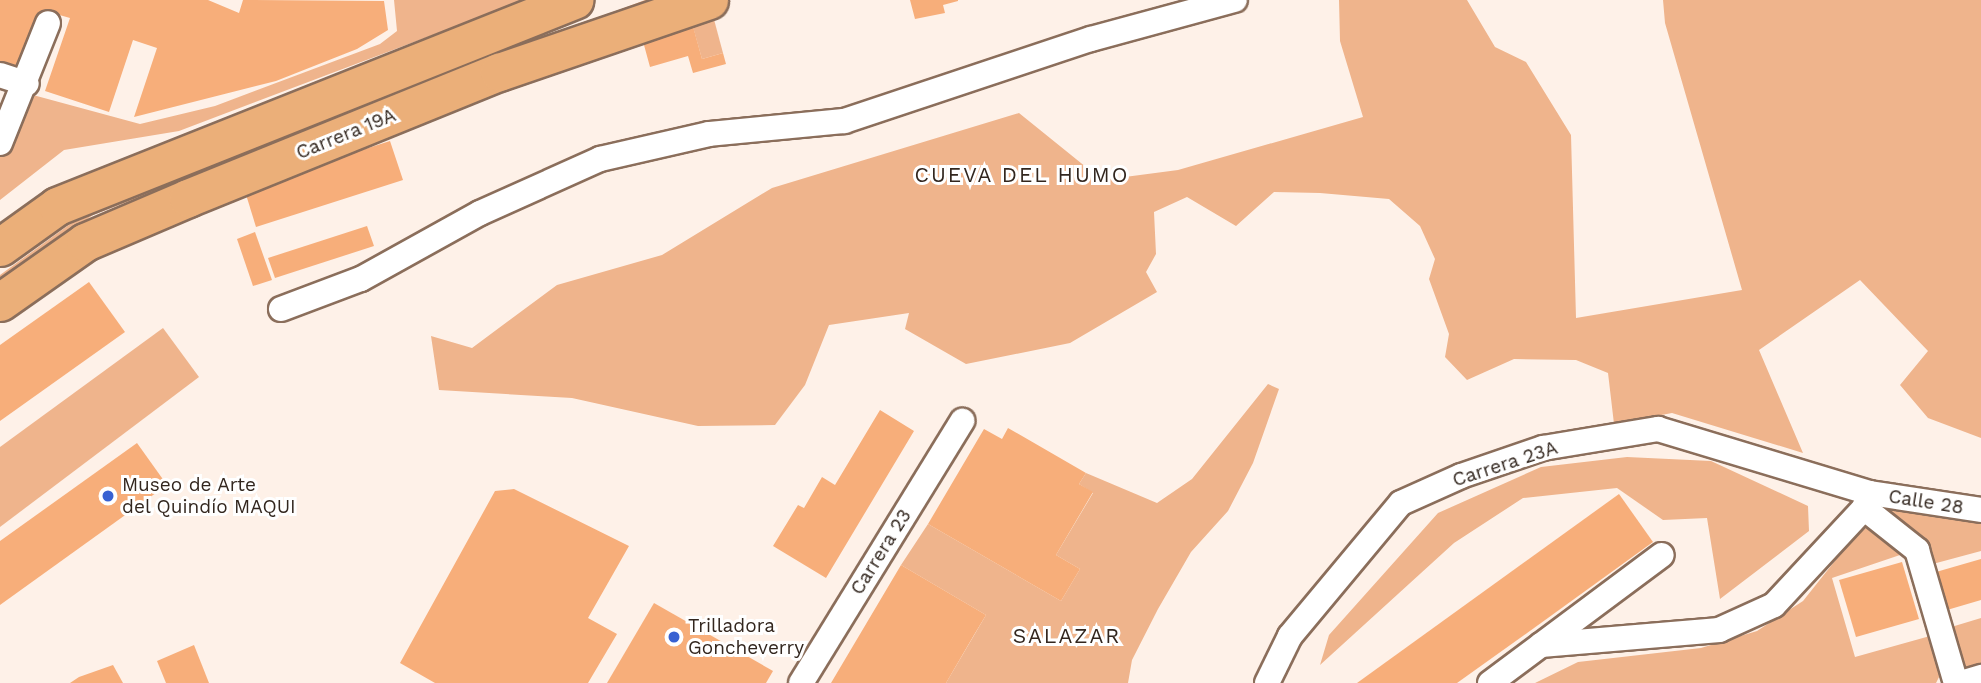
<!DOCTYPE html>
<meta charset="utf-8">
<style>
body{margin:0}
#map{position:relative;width:1981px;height:683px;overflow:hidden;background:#fef1e8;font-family:"Work Sans",sans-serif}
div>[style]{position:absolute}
.green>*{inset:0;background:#efb48c}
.building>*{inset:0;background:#f7ae7a}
.roads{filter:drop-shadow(2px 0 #8b6e5b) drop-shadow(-2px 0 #8b6e5b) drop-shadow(0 2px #8b6e5b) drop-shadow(0 -2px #8b6e5b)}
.street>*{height:24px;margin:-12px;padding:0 12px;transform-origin:12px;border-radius:12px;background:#fff}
.primary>*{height:37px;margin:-18.5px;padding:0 18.5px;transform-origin:18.5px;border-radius:18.5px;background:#ebaf79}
.dots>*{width:19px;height:19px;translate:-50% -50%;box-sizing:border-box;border:4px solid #fff;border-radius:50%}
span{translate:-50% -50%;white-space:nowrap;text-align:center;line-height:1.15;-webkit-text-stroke:6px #fff;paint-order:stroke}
.street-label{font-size:19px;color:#32261e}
.poi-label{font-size:19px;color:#32261e}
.left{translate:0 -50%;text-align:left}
.neighbourhood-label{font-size:21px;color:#32261e;letter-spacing:2px}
</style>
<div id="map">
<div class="green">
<i style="clip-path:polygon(394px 0,525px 0,179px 131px,64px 150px,0 200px,0 155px,11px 146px,33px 95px,140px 124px,215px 106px,380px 44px,397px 31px)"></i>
<i style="clip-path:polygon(645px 0,659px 0,93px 215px,0 280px,0 275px,81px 216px,108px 204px)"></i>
<i style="clip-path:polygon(1339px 0,1467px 0,1495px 47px,1526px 62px,1571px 135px,1576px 318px,1742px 290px,1665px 23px,1663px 0,1981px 0,1981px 438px,1928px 418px,1900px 385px,1928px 351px,1860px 280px,1759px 350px,1803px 453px,1672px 413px,1614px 424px,1608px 373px,1576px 360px,1514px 359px,1467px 380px,1445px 357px,1449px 334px,1429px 279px,1435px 259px,1420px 226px,1389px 199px,1320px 193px,1274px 192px,1236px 226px,1187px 197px,1154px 212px,1156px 254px,1146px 272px,1157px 292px,1070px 343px,966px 364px,905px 329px,909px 313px,829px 325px,805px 385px,775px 425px,698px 426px,572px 398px,439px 390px,431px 336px,472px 348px,557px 285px,662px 255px,772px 188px,1019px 113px,1102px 180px,1178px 170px,1363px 117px,1340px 41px)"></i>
<i style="clip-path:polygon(712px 12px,723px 53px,702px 59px,691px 20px)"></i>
<i style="clip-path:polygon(163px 328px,199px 377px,0 527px,0 447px)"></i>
<i style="clip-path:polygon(1268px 384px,1279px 389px,1253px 463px,1228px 511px,1191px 552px,1158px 609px,1132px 660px,1128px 683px,946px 683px,986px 615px,901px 565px,928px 524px,1061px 601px,1080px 569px,1056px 555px,1093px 493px,1079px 484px,1086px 473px,1157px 503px,1192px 479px)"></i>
<i style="clip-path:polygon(1627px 457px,1711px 461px,1808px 506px,1809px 531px,1720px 599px,1707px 518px,1663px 520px,1617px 488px,1523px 498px,1454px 543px,1320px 665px,1329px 635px,1438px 513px,1541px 467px)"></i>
<i style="clip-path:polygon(1889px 500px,1981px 523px,1981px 551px,1929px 565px,1888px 515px,1884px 508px)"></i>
<i style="clip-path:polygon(1869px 525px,1901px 548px,1900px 555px,1832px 578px,1855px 657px,1930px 636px,1942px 671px,1936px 683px,1535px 683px,1578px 662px,1701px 648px,1757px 631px,1803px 601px,1850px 542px)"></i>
<i style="clip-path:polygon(1981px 618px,1981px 666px,1971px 670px,1959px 666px,1948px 628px)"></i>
</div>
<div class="building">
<i style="clip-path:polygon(0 0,208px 0,239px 13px,243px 0,384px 1px,388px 30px,357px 49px,276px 81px,134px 117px,157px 48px,133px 40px,109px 112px,45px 91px,70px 18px,49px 12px,24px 72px,0 64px)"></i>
<i style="clip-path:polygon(910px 0,958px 0,958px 1px,943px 5px,945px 13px,915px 19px)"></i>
<i style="clip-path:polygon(691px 19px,702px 59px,723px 53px,726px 64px,693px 73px,688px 56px,650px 67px,641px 34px)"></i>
<i style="clip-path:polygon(390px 141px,403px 180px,256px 227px,244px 188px)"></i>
<i style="clip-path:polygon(367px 226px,374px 246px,275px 278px,268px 258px)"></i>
<i style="clip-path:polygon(255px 232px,272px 280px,253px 286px,237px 239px)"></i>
<i style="clip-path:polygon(89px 282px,125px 332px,0 421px,0 345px)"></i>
<i style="clip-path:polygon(880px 410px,914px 431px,826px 578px,773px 546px,798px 505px,804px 508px,822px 477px,835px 485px)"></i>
<i style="clip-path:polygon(1008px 428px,1086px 473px,1079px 484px,1093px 492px,1056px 555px,1080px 569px,1061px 601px,928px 524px,984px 429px,1002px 439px)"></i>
<i style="clip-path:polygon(137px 443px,167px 485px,0 605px,0 541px)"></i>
<i style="clip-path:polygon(514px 489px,629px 546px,588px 618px,617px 634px,588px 683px,435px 683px,400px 663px,495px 491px)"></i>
<i style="clip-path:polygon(1619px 494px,1653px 542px,1541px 623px,1457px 683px,1357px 683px)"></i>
<i style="clip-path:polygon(1981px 559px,1981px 600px,1947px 610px,1936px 572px)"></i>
<i style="clip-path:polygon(1902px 562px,1919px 619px,1856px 637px,1839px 580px)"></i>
<i style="clip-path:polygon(901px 565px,986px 615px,974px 635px,946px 683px,831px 683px)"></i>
<i style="clip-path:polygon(654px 603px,773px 671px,766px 683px,607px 683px)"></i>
<i style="clip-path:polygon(194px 645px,209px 683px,166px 683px,157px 661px)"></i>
<i style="clip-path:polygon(113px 665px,123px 683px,70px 683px,79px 677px)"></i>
</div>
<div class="roads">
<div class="street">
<i style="left:0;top:75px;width:28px;rotate:18deg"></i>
<i style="left:0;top:143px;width:129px;rotate:-68.2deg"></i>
<i style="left:281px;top:309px;width:85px;rotate:-20.6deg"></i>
<i style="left:361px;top:279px;width:136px;rotate:-29deg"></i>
<i style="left:480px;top:213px;width:132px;rotate:-24.2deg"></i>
<i style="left:600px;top:159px;width:112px;rotate:-12.9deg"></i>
<i style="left:709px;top:134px;width:136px;rotate:-5.5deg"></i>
<i style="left:844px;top:121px;width:260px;rotate:-18.4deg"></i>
<i style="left:1091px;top:39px;width:149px;rotate:-15.2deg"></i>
<i style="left:1864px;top:508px;width:68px;rotate:38.4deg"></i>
<i style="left:1917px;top:550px;width:139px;rotate:73.7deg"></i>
<i style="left:1541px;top:645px;width:179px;rotate:-4.8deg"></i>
<i style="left:1719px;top:630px;width:60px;rotate:-24.4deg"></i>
<i style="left:1774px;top:605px;width:132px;rotate:-47.1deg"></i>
<i style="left:1864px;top:508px;width:16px;rotate:-68deg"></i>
<i style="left:801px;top:683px;width:308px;rotate:-58.4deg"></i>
<i style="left:1267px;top:683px;width:52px;rotate:-63.9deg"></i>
<i style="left:1290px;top:636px;width:173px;rotate:-50.2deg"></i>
<i style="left:1401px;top:503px;width:66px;rotate:-24.2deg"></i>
<i style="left:1461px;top:476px;width:87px;rotate:-18.9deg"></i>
<i style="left:1543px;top:448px;width:117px;rotate:-9.4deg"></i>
<i style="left:1658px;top:429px;width:221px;rotate:16.8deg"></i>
<i style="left:1870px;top:493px;width:112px;rotate:8.7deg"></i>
<i style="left:1490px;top:683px;width:214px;rotate:-36.7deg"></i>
<i style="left:1961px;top:683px;width:21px;rotate:-17deg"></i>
</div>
<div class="primary">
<i style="left:0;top:247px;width:70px;rotate:-35.7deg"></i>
<i style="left:57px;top:206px;width:557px;rotate:-21.72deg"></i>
<i style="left:0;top:302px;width:104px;rotate:-35.2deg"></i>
<i style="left:85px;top:242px;width:112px;rotate:-23.1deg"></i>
<i style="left:188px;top:198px;width:336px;rotate:-22.1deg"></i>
<i style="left:499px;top:72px;width:222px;rotate:-18.9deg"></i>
</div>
</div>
<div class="dots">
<i style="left:108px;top:496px;background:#3861d2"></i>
<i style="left:674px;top:637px;background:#3861d2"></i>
</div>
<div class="street-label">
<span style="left:346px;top:134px;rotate:-22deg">Carrera 19A</span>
<span style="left:1505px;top:464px;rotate:-18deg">Carrera 23A</span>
<span style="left:1926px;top:502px;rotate:9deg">Calle 28</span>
<span style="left:881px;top:552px;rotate:-58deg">Carrera 23</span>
</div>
<div class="poi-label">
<span class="left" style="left:122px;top:496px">Museo de Arte<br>del Quindío MAQUI</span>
<span class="left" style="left:688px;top:637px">Trilladora<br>Goncheverry</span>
</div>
<div class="neighbourhood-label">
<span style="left:1022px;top:175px">CUEVA DEL HUMO</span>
<span style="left:1067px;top:636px">SALAZAR</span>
</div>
</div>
